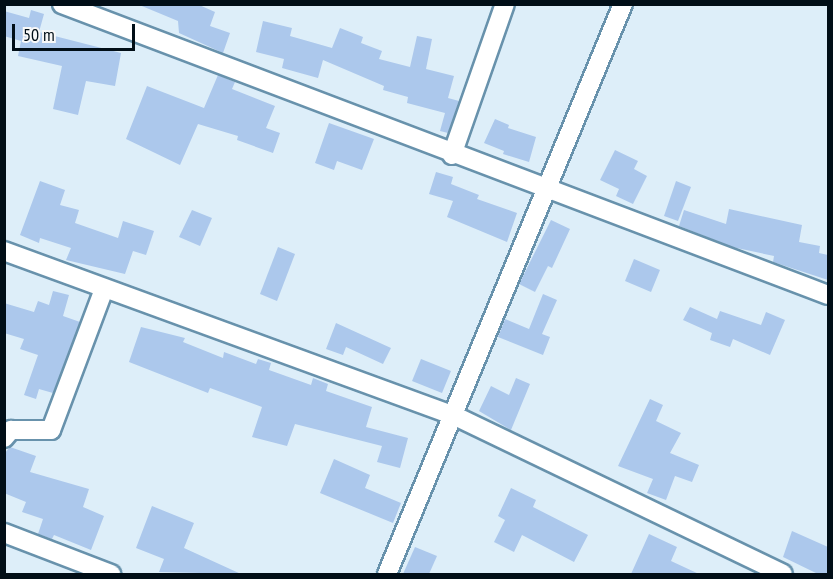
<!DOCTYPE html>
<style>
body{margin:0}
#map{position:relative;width:833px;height:579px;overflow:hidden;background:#ddeef9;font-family:"PT Sans Narrow",sans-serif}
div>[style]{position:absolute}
.building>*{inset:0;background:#acc8ec}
.roads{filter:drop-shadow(2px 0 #6892ac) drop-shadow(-2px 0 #6892ac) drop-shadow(0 2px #6892ac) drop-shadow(0 -2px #6892ac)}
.minor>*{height:18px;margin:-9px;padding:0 9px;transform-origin:9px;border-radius:9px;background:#fff}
span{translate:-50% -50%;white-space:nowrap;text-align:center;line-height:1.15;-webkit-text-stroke:4.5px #f8f8f8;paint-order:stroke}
.frame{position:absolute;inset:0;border:6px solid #010e17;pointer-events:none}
.scale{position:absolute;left:12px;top:24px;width:123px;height:27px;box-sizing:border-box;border:3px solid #010e17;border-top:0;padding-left:8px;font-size:18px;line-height:21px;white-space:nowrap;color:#010e17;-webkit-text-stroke:4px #f8f8f8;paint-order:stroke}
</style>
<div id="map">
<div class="building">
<i style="clip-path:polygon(137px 4px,197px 4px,215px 12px,210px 26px,230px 33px,223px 53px,179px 33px,178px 21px)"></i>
<i style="clip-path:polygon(31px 10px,44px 14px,39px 32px,121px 53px,115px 86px,86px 81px,78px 115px,53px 109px,62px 66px,18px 56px,21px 41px,4px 36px,4px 11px,29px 18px)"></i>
<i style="clip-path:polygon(263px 21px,292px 28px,290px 36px,332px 48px,340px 28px,363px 37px,361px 43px,382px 51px,379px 59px,410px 67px,417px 36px,432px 39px,426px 69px,454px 76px,448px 98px,459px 101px,448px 133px,440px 131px,445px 113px,407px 103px,408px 97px,383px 90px,384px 86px,323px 60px,318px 78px,282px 68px,284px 59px,256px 52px)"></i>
<i style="clip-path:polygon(218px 75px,235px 82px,232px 89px,275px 106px,266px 128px,280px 133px,273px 153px,237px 140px,238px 136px,198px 124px,180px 165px,126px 139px,147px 86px,204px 108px)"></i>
<i style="clip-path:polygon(495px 119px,509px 125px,508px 128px,536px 137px,529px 162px,503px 154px,504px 151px,484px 143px)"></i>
<i style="clip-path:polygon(329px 123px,374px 139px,362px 170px,337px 161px,334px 170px,315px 163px)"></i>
<i style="clip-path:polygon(615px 150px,638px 161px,634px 169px,647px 176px,633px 204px,616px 196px,619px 189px,600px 180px)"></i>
<i style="clip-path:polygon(436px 172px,453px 177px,451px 184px,479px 195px,477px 199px,517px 213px,507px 242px,447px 217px,453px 201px,429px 194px)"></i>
<i style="clip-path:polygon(40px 181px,65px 190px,60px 205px,79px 210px,75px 223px,118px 238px,123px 221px,154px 231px,146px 255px,133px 251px,125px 274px,66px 260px,71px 248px,40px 238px,39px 243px,20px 235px)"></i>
<i style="clip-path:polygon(676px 181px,691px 187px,678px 221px,664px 216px)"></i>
<i style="clip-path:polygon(729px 209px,802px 225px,799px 242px,820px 246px,819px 253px,828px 255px,828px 280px,773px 262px,774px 256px,732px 247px,679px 226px,684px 210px,726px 224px)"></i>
<i style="clip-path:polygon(192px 210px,212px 218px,200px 246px,179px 237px)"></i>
<i style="clip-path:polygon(551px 220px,570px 229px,552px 268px,548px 266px,535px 292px,519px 284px)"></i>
<i style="clip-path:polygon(278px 247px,295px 254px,277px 301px,260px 294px)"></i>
<i style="clip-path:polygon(634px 259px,660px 270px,651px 292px,625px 281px)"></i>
<i style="clip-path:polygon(53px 291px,69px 295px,63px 316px,80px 322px,53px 393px,39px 389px,36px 399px,24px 395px,38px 355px,20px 349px,24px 339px,4px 333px,4px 303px,34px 312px,38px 301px,49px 305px)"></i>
<i style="clip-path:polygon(543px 294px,557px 300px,542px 334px,550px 337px,543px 355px,498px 337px,505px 319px,529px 329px)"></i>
<i style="clip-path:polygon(690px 307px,717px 319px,720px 311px,761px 325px,766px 312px,785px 320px,770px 355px,733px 339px,730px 347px,710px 340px,712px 333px,683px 320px)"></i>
<i style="clip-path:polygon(336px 323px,391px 348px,383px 364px,346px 347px,343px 355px,326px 349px)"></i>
<i style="clip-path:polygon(141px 327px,185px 338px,183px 342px,223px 358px,224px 352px,256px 364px,258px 359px,271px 363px,269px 370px,311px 385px,313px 378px,328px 384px,326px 391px,372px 407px,366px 427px,408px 438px,400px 468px,377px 462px,382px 446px,295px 424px,287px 446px,252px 437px,262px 407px,210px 388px,208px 393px,129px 362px)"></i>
<i style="clip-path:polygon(421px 359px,451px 371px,442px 393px,412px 381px)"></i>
<i style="clip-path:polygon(516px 378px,530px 384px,511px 430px,479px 411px,491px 386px,509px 395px)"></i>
<i style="clip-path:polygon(650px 399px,663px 405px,656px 421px,681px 433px,670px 453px,699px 465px,692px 482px,675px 476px,666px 500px,647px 493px,653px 479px,618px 466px)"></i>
<i style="clip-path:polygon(10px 447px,36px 456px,30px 472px,89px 489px,83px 507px,104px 516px,91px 550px,54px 535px,52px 539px,38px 534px,43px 519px,22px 512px,26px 502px,4px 493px,4px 454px)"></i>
<i style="clip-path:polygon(334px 459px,370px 475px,365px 488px,401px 503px,393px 523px,320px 493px)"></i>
<i style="clip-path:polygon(511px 488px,536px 500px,533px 507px,588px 535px,574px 562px,522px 535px,514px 552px,494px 542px,505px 520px,498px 516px)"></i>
<i style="clip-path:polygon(152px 506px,194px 523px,184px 548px,241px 574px,159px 572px,164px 559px,136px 548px)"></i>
<i style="clip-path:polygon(792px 531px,828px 547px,828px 574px,818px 574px,783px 557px)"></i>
<i style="clip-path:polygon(649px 534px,677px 547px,671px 561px,699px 574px,631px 574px)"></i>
<i style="clip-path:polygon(415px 547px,437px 556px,429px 574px,403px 574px)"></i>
</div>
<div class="roads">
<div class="minor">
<i style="left:62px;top:4px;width:819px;rotate:20.8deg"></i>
<i style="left:452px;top:155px;width:160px;rotate:-70.7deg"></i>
<i style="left:4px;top:251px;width:478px;rotate:20.1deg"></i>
<i style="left:453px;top:415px;width:366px;rotate:25.7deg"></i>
<i style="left:4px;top:438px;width:11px;rotate:-49deg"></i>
<i style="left:11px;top:430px;width:40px"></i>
<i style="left:51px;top:430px;width:151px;rotate:-69.4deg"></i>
<i style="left:4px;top:533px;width:115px;rotate:21deg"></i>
<i style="left:387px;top:574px;width:617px;rotate:-67.51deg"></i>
</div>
</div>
<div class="frame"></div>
<div class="scale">50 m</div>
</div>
